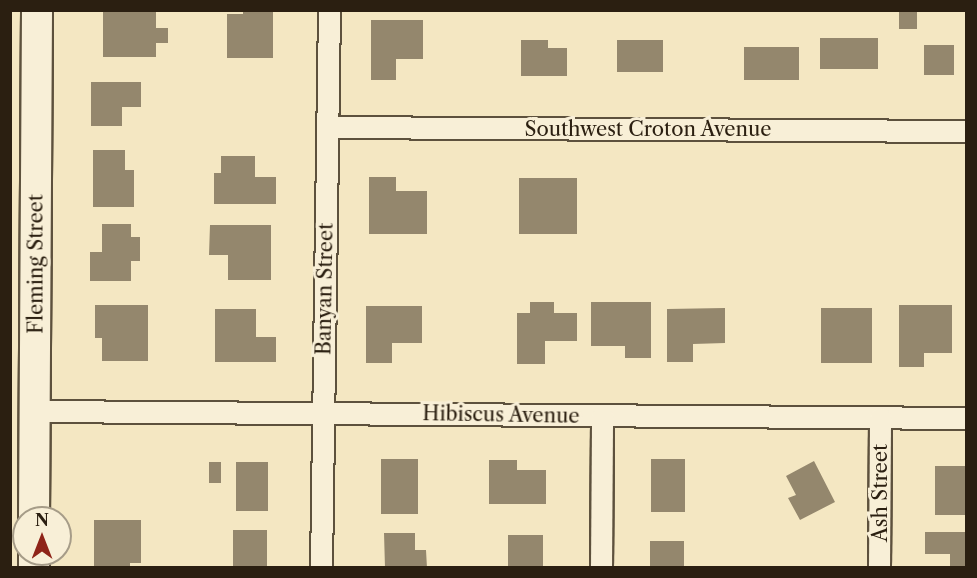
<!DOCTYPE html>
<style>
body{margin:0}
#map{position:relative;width:977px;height:578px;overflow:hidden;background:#f4e7c2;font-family:"Libre Caslon Text",serif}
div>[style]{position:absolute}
.building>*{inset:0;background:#94876d}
.roads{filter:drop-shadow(2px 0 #5d513d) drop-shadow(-2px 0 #5d513d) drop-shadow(0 2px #5d513d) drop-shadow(0 -2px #5d513d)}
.street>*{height:21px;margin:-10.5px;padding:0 10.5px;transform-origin:10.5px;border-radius:10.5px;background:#f8efd7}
.secondary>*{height:30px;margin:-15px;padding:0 15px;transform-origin:15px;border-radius:15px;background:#f8efd7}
span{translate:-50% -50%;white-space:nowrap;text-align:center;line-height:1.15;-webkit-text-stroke:6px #f8efd7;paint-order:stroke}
.street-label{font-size:20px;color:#2b1f11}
.frame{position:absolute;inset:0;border:12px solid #2b1f11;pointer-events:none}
.north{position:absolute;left:12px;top:506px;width:60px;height:60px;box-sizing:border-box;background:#f8efd7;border:2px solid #a69c88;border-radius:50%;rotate:0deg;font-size:16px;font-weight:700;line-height:24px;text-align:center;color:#2b1f11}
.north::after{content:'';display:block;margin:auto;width:21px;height:27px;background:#8f2418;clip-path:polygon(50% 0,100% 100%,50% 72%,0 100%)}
</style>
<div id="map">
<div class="building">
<i style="clip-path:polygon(103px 10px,156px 10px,156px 28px,168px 28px,168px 43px,156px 43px,156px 57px,103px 57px)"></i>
<i style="clip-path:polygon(243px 10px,273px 10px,273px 58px,227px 58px,227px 14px,243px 14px)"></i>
<i style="clip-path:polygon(899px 10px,917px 10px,917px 29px,899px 29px)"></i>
<i style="clip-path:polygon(371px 20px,423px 20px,423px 59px,396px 59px,396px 80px,371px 80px)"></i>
<i style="clip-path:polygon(820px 38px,878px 38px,878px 69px,820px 69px)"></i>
<i style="clip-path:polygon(521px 40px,548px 40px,548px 48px,567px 48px,567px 76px,521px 76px)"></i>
<i style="clip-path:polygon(617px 40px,663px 40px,663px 72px,617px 72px)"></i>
<i style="clip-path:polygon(924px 45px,954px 45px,954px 75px,924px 75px)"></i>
<i style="clip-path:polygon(744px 47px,799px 47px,799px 80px,744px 80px)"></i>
<i style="clip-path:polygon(91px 82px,141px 82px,141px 107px,122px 107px,122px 126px,91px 126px)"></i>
<i style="clip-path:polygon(93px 150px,125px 150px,125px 170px,134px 170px,134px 207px,93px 207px)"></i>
<i style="clip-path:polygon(221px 156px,255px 156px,255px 177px,276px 177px,276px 204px,214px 204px,214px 173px,221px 173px)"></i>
<i style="clip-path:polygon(369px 177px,396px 177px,396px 191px,427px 191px,427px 234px,369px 234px)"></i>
<i style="clip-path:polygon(519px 178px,577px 178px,577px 234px,519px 234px)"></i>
<i style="clip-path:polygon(102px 224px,131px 224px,131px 237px,140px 237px,140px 261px,131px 261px,131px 281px,90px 281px,90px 252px,102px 252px)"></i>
<i style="clip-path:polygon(210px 225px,271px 225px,271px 280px,228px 280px,228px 255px,209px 255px)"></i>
<i style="clip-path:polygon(530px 302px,554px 302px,554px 313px,577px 313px,577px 341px,545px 341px,545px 364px,517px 364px,517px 313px,530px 313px)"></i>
<i style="clip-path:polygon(591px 302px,651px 302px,651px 358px,625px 358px,625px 346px,591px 346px)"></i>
<i style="clip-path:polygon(95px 305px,148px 305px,148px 361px,102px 361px,102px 338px,95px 338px)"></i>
<i style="clip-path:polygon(899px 305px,952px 305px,952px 353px,924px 353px,924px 367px,899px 367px)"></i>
<i style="clip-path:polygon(366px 306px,422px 306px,422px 343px,392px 343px,392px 363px,366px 363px)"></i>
<i style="clip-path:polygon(725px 308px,725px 343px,693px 344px,693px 362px,667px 362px,667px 309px)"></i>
<i style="clip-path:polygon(821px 308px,872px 308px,872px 363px,821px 363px)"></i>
<i style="clip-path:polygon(215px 309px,256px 309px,256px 337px,276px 337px,276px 362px,215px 362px)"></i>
<i style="clip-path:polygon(381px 459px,418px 459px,418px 514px,381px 514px)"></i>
<i style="clip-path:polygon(651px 459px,685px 459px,685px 512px,651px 512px)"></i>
<i style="clip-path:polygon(489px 460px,517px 460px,517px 470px,546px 470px,546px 504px,489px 504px)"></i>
<i style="clip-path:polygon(814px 461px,835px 502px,800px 520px,788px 498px,796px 495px,786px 476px)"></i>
<i style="clip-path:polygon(209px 462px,221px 462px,221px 483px,209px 483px)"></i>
<i style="clip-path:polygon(236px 462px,268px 462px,268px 511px,236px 511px)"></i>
<i style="clip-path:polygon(935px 466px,966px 466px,966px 515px,935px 515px)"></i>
<i style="clip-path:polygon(94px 520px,141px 520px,141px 563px,130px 563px,130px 568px,94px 568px)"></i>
<i style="clip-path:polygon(233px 530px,267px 530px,267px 568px,233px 568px)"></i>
<i style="clip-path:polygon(925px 532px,966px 532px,966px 568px,950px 568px,950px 554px,925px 554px)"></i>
<i style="clip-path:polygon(384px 533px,415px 533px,415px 550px,426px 550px,427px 568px,385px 568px)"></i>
<i style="clip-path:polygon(508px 535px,543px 535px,543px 568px,508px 568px)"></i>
<i style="clip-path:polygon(650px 541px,684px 541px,684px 568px,650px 568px)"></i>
</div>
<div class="roads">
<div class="street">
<i style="left:329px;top:127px;width:637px;rotate:0.36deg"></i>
<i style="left:35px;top:411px;width:931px;rotate:0.43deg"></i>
<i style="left:321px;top:568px;width:558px;rotate:-89.18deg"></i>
<i style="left:601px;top:568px;width:151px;rotate:-89.6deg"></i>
<i style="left:879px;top:568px;width:150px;rotate:-89.6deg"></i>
</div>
<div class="secondary">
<i style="left:34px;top:518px;width:508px;rotate:-89.66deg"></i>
<i style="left:34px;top:568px;width:14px;rotate:-90deg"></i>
</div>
</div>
<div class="street-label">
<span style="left:648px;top:129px">Southwest Croton Avenue</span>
<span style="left:36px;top:264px;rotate:-90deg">Fleming Street</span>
<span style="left:325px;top:289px;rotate:-89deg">Banyan Street</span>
<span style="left:501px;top:415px;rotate:1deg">Hibiscus Avenue</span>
<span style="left:880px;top:493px;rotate:-90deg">Ash Street</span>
</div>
<div class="frame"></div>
<div class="north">N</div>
</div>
